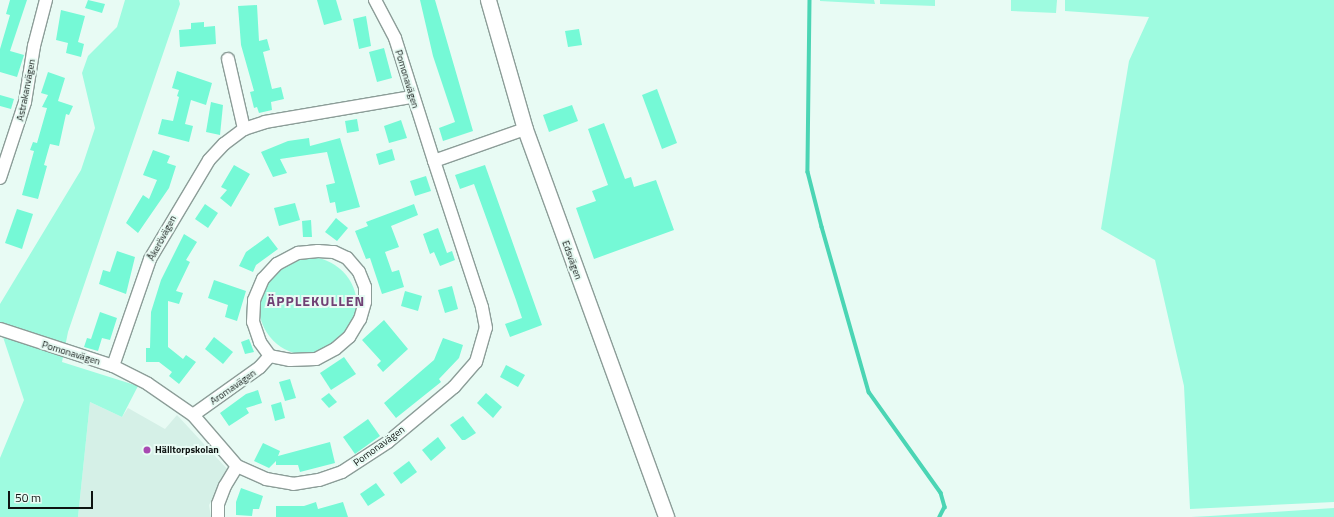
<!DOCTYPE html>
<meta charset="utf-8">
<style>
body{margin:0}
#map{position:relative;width:1334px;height:517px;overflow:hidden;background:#e8fbf4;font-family:"Titillium Web",sans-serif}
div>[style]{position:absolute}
.built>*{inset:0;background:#d5f0e7}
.green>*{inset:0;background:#9efbe0}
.round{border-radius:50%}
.stream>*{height:3.5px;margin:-1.75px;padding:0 1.75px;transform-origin:1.75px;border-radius:1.75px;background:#4bd5b4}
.building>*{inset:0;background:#75f9d6}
.roads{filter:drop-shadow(1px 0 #8c9d98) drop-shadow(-1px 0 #8c9d98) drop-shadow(0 1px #8c9d98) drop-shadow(0 -1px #8c9d98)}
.minor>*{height:12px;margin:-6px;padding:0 6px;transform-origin:6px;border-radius:6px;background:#fff}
.tertiary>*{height:15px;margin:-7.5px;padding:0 7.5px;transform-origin:7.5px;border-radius:7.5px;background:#fff}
.dots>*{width:11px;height:11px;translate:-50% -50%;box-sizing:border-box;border:2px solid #e8fbf4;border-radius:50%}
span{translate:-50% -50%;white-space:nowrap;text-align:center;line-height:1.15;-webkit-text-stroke:4px #e8fbf4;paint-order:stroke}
.street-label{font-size:10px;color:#0e1412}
.poi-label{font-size:10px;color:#0e1412;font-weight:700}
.left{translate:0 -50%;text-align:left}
.district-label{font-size:14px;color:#704175;font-weight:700;letter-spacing:1px}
.scale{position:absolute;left:8px;top:491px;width:85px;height:18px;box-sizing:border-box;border:2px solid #0e1412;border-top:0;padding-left:5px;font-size:12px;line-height:14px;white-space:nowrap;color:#0e1412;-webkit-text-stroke:3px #e8fbf4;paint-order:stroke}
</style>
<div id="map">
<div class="built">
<i style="clip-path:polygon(90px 402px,122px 417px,128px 408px,165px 429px,177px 415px,229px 471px,209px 505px,211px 517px,78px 517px)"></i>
</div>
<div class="green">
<i style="clip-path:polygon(125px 0,179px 0,180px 4px,68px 332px,62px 362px,138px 386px,122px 417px,90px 402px,78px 517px,0 517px,0 458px,24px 400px,0 328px,0 304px,81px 170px,95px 128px,82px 73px,88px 56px,117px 27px)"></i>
<i style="clip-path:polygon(820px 0,874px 0,875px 4px,820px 1px)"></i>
<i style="clip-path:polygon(880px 0,935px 0,935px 6px,880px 4px)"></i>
<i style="clip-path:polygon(1011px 0,1057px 0,1056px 13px,1011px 11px)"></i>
<i style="clip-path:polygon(1065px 0,1334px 0,1334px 502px,1190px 509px,1184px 386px,1155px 260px,1101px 229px,1129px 61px,1149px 17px,1065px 11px)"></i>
<i class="round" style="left:259px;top:257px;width:98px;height:98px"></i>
<i style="clip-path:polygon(1334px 508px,1334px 517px,1191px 517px,1210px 516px)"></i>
</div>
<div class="stream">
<i style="left:810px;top:0;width:172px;rotate:90.7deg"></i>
<i style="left:808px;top:172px;width:57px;rotate:75.7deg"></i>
<i style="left:822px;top:227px;width:172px;rotate:74.1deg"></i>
<i style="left:869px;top:392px;width:124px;rotate:54.5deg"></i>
<i style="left:941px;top:493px;width:15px;rotate:74deg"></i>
<i style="left:945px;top:507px;width:11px;rotate:117deg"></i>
</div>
<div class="building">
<i style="clip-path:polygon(10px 0,27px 0,10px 51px,24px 55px,17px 77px,0 72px,0 49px,10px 15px,6px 14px)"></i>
<i style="clip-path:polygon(88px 0,105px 4px,102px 13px,85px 8px)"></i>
<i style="clip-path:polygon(317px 0,336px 0,342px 20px,324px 25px)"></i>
<i style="clip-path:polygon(420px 0,435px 0,473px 131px,443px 141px,439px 128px,455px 122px,433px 56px)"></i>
<i style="clip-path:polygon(257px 5px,259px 41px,267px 39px,270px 50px,263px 52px,272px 89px,281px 87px,284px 99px,271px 102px,272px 110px,259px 113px,257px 107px,254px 108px,250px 92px,254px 91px,241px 45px,238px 6px)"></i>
<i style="clip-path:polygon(61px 10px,85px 16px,78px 42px,84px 44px,81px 57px,66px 53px,68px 43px,56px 40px)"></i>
<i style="clip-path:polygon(366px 16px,371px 46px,359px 49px,353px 19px)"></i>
<i style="clip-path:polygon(204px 22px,204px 27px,215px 26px,216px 44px,180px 47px,179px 30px,191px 29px,191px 23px)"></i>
<i style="clip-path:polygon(579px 29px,582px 45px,568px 47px,565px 31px)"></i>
<i style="clip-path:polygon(384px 48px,392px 78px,377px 82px,369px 52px)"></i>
<i style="clip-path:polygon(177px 71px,212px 83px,206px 105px,191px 100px,185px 124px,193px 126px,189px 142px,158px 134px,162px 119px,173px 121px,179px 97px,177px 96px,179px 90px,172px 88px)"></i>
<i style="clip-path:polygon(48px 72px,65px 78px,58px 101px,73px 106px,69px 115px,66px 114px,59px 146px,50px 144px,44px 165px,47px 166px,38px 199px,22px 195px,34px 151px,30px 150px,33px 142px,37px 143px,47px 108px,42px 107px,48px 95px,41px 93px)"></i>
<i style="clip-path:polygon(657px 89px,677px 143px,662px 149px,642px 95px)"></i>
<i style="clip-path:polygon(0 95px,14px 99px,11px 109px,0 106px)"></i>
<i style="clip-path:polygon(211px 102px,223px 105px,220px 135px,206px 132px)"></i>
<i style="clip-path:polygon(572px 105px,578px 121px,549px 132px,543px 115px)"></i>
<i style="clip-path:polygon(357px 119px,359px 131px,347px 133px,345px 121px)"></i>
<i style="clip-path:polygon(401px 120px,407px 138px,389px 143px,384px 126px)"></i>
<i style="clip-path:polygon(604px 123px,625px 179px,631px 177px,634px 187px,656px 180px,674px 230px,594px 259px,576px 208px,596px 201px,592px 191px,608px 185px,588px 129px)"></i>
<i style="clip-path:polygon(309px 138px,310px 146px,340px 138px,360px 207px,337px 213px,335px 202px,330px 203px,326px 185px,335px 183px,327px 152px,280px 159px,287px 173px,273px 177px,261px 152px,288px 141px)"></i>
<i style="clip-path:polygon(392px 149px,395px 160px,379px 165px,376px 154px)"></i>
<i style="clip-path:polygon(153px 150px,170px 156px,167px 163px,176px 166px,169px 188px,138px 233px,126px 223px,143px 195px,149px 199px,157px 180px,143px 175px)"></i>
<i style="clip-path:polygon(234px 165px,250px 174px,231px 207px,220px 198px,227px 190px,221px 187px)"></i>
<i style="clip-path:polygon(485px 165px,542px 325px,510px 337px,505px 324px,522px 318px,516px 300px,474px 184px,460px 189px,455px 175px)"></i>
<i style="clip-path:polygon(426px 176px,431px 191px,415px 196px,410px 181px)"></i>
<i style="clip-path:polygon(295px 203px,300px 220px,279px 226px,274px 208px)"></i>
<i style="clip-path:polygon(205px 204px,218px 213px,208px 228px,195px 219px)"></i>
<i style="clip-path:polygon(414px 204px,418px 215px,391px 226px,399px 247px,385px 252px,392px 272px,399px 270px,404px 287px,382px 294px,370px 258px,366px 259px,355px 231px,368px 226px,366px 222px)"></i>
<i style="clip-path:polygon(17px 209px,33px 214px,22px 249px,5px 243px)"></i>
<i style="clip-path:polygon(336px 218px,348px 228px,337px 241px,325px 232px)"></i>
<i style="clip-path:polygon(311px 220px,312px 237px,303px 237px,302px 221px)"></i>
<i style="clip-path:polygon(438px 228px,447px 253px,452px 251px,455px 260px,440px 266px,434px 252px,430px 254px,423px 234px)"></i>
<i style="clip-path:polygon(184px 234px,197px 242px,186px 260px,190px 262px,176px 291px,183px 293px,179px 304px,168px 301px,168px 347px,183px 359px,186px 355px,196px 362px,179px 384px,169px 376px,172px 372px,159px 362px,146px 362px,146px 348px,150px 348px,151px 312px,161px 280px)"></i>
<i style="clip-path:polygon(268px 236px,278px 249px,256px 265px,253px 272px,239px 266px,246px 252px)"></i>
<i style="clip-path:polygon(117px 251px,135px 257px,126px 294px,99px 284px,103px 270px,110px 272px)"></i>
<i style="clip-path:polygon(214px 280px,246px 291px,237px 321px,225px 317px,228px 305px,208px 298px)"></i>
<i style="clip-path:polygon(452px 286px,458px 309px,445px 313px,438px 290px)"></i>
<i style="clip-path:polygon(405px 291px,422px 296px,418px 311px,401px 306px)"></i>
<i style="clip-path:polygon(100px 312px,117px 318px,110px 340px,102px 338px,98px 351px,84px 347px,87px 338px,91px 339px)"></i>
<i style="clip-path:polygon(384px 320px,408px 349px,383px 372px,377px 365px,381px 361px,362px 340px)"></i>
<i style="clip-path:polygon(214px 337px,233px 352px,223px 364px,205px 349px)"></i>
<i style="clip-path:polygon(443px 338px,463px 345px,459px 358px,439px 379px,441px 382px,396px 418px,384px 403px,434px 360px)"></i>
<i style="clip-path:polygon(249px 339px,254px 352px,245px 354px,241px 342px)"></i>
<i style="clip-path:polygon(344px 357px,356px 374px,331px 390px,320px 373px)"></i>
<i style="clip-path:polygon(506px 365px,525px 375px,518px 387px,500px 377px)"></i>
<i style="clip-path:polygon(290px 379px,296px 398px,285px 401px,279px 382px)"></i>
<i style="clip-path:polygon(258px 390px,262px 403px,246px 408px,249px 413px,229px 426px,220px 413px,246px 394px)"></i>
<i style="clip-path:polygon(329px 393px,337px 402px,329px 408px,321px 399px)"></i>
<i style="clip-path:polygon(486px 393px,502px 407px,493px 418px,477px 403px)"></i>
<i style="clip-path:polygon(281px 402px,285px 418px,275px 421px,271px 405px)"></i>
<i style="clip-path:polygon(463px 416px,476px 433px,465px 440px,462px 440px,450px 425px)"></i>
<i style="clip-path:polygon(368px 419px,380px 436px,355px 454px,343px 437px)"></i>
<i style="clip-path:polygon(438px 437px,446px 448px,431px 461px,422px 450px)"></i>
<i style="clip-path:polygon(330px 442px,335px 463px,300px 472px,298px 465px,276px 465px,276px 461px,269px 468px,254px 461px,263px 443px,280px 451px,278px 456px)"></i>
<i style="clip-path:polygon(409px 461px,417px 472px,401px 484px,393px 473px)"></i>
<i style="clip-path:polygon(376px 483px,385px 495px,368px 506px,360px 494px)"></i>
<i style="clip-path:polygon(241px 488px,263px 496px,259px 509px,253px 509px,252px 516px,236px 515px,236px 502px)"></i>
<i style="clip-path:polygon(316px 502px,318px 509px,343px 502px,348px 517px,276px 517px,276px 506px,304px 506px)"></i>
</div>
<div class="roads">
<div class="minor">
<i style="left:375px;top:0;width:43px;rotate:62.2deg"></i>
<i style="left:395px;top:38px;width:129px;rotate:72.4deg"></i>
<i style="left:228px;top:59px;width:72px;rotate:77.1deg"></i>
<i style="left:0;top:178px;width:80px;rotate:-71.8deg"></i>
<i style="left:25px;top:102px;width:57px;rotate:-80.9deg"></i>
<i style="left:34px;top:46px;width:48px;rotate:-75.4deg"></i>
<i style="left:318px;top:251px;width:16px;rotate:4deg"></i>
<i style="left:334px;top:252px;width:14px;rotate:25deg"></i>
<i style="left:347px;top:258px;width:18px;rotate:49deg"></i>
<i style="left:359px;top:272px;width:16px;rotate:68deg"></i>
<i style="left:365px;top:287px;width:15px;rotate:90deg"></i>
<i style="left:365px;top:302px;width:18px;rotate:106deg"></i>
<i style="left:360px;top:319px;width:21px;rotate:121deg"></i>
<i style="left:349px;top:337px;width:18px;rotate:139deg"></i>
<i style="left:335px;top:349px;width:21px;rotate:152deg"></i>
<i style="left:316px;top:359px;width:26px;rotate:178deg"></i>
<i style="left:290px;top:360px;width:20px;rotate:-169deg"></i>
<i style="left:270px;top:356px;width:17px;rotate:-126deg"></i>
<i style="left:260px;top:342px;width:21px;rotate:-109deg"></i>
<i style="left:253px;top:322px;width:22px;rotate:-87deg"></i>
<i style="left:254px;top:300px;width:23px;rotate:-67deg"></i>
<i style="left:263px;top:279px;width:21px;rotate:-47deg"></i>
<i style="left:277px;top:264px;width:24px;rotate:-28deg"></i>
<i style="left:298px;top:253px;width:20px;rotate:-6deg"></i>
<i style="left:0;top:329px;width:119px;rotate:18.1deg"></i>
<i style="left:113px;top:366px;width:39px;rotate:27deg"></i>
<i style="left:148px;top:384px;width:55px;rotate:34.6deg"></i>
<i style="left:193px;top:415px;width:67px;rotate:49.2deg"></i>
<i style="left:237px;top:466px;width:32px;rotate:24deg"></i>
<i style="left:266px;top:479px;width:27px;rotate:10deg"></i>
<i style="left:293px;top:484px;width:26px;rotate:-9deg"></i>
<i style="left:319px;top:480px;width:24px;rotate:-19deg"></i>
<i style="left:342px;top:472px;width:55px;rotate:-33.1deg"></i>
<i style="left:388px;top:442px;width:86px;rotate:-39.8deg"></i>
<i style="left:454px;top:387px;width:33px;rotate:-49deg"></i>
<i style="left:476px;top:362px;width:35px;rotate:-74deg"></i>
<i style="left:486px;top:328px;width:21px;rotate:-101deg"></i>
<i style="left:482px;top:307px;width:154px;rotate:-108.2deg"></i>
<i style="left:434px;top:161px;width:96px;rotate:-19.4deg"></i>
<i style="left:113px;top:366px;width:113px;rotate:-70.9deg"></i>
<i style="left:150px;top:259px;width:115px;rotate:-59.2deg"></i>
<i style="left:209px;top:160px;width:22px;rotate:-47deg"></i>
<i style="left:224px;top:144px;width:25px;rotate:-37deg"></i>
<i style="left:244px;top:129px;width:22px;rotate:-18deg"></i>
<i style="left:265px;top:122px;width:149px;rotate:-9.7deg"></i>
<i style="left:193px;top:415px;width:82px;rotate:-35.6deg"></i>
<i style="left:260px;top:367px;width:15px;rotate:-48deg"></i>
<i style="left:218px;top:517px;width:13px;rotate:-90deg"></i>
<i style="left:218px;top:504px;width:19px;rotate:-69deg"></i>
<i style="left:225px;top:486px;width:23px;rotate:-59deg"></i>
</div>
<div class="tertiary">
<i style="left:488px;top:0;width:134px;rotate:74deg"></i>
<i style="left:525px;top:129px;width:413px;rotate:70deg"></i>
</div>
</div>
<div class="dots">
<i style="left:147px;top:450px;background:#a849b2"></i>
</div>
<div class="street-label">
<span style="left:407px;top:79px;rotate:73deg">Pomonavägen</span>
<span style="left:26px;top:90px;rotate:-79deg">Astrakanvägen</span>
<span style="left:162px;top:238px;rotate:-62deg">Åkerövägen</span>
<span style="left:572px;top:260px;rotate:70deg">Edsvägen</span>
<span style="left:71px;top:353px;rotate:17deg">Pomonavägen</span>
<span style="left:233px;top:387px;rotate:-35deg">Aromavägen</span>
<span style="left:379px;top:446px;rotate:-36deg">Pomonavägen</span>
</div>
<div class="poi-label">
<span class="left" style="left:155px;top:450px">Hälltorpskolan</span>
</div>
<div class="district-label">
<span style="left:316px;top:301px">ÄPPLEKULLEN</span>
</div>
<div class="scale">50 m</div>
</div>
